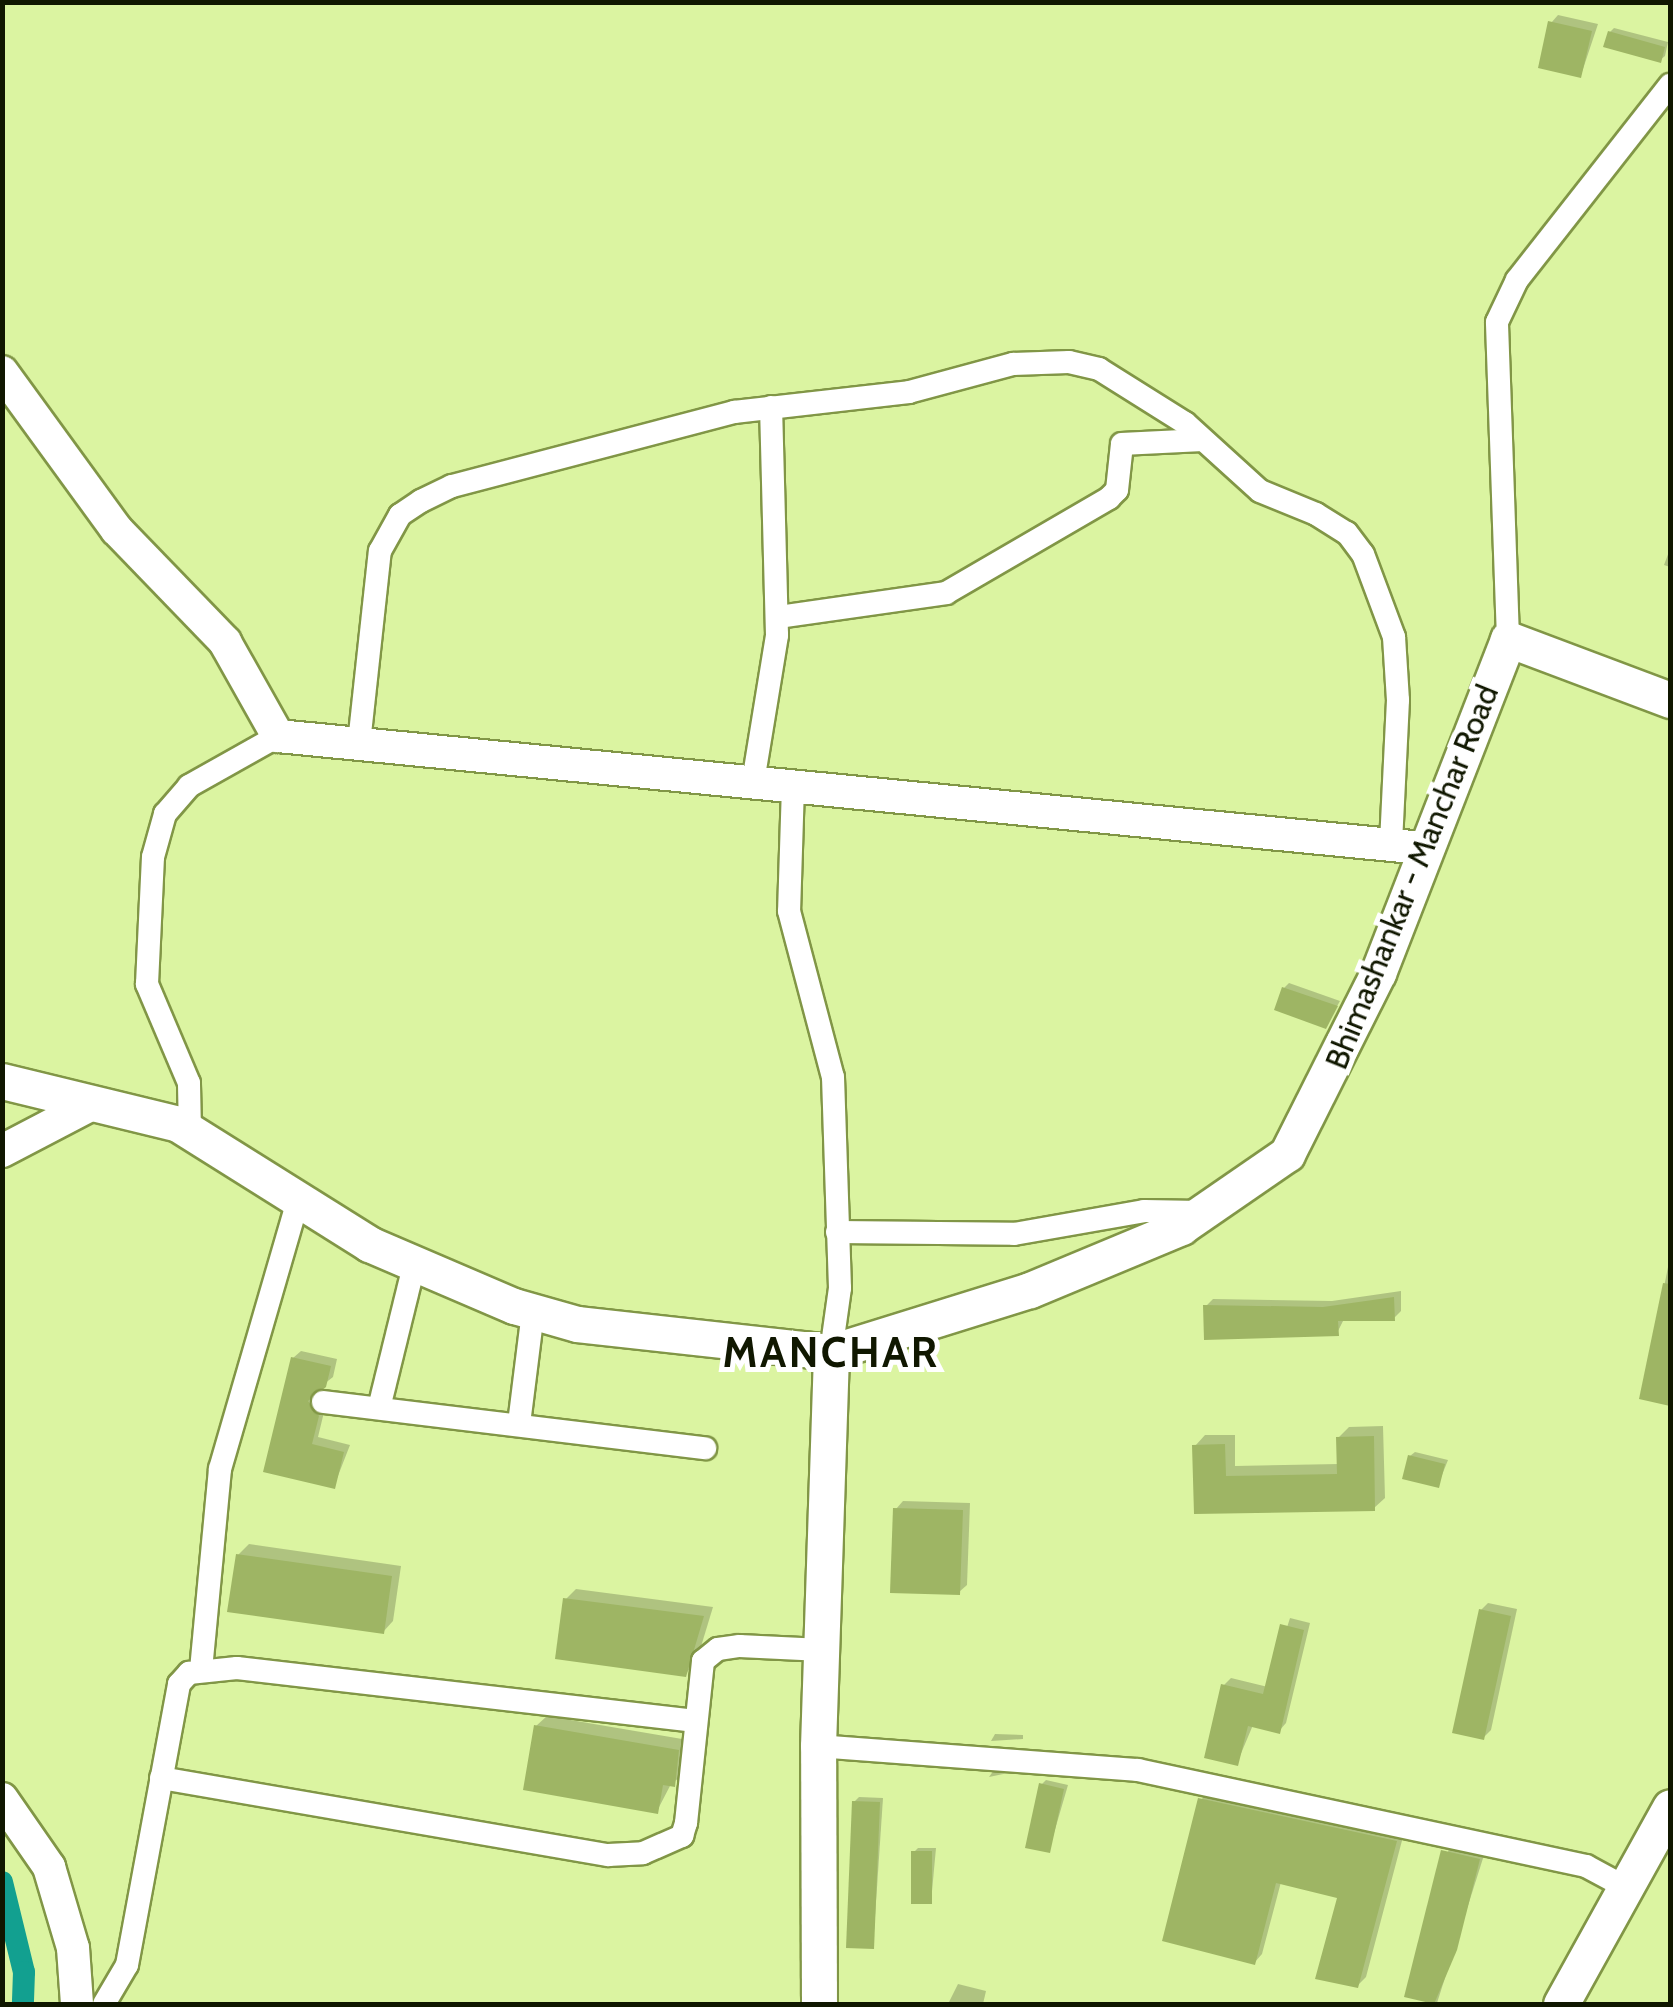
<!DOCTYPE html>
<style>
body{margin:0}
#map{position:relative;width:1673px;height:2007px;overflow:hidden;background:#dbf4a1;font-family:Cabin,sans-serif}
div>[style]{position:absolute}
.shadow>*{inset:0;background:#0003}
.canal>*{height:22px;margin:-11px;padding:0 11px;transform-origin:11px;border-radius:11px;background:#12a090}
.building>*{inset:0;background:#9eb564}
.roads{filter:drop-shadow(2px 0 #819646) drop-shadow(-2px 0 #819646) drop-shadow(0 2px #819646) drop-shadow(0 -2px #819646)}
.street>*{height:22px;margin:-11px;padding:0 11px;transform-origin:11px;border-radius:11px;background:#fff}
.secondary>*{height:32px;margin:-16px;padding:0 16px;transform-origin:16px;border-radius:16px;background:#fff}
.primary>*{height:35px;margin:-17.5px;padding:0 17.5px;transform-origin:17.5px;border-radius:17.5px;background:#fff}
span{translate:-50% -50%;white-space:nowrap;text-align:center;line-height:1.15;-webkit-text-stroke:10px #fff;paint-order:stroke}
.street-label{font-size:32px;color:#101700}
.district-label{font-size:42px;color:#101700;font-weight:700;letter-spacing:2.5px}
.frame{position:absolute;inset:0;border:5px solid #101700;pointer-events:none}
</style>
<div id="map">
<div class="shadow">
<i style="clip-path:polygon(1558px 15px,1598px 24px,1581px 75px,1551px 23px)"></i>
<i style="clip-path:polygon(1614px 28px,1668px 42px,1665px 56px,1660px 60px,1610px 32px)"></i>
<i style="clip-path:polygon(1670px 549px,1670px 567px,1664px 565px)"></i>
<i style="clip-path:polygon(1289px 983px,1340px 1001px,1326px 1026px,1284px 988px)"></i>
<i style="clip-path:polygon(1670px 1257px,1670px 1403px,1642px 1397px)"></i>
<i style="clip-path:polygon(1401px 1291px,1401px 1311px,1394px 1318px,1344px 1319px,1337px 1333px,1206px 1306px,1213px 1299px,1332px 1301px)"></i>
<i style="clip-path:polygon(301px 1351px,337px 1359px,333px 1377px,315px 1391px,325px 1408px,318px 1437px,350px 1445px,334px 1486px,266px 1470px,293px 1358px)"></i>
<i style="clip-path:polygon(1383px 1426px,1385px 1498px,1374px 1508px,1196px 1511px,1195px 1446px,1205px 1435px,1235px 1435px,1235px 1466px,1339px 1464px,1338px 1438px,1349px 1427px)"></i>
<i style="clip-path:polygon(1415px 1452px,1448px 1460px,1438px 1485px,1410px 1456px)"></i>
<i style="clip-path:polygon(903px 1501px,970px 1503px,967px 1585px,959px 1592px,896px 1509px)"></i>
<i style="clip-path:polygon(249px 1544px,401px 1566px,393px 1621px,383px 1632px,238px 1555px)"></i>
<i style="clip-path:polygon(576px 1589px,713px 1607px,696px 1663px,685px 1674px,566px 1599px)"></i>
<i style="clip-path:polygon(1488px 1603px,1517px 1609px,1491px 1730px,1483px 1738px,1481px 1610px)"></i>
<i style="clip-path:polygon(1290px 1618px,1310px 1623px,1286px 1723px,1279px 1731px,1253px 1725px,1237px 1763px,1223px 1686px,1231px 1678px,1268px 1687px)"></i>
<i style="clip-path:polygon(547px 1716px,688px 1740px,684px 1774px,671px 1784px,657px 1811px,536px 1726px)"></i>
<i style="clip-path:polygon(995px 1734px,1023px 1735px,1023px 1739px,991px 1741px)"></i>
<i style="clip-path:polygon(994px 1770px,1008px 1771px,1008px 1773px,989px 1777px)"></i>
<i style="clip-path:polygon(1046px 1780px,1068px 1785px,1049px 1850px,1042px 1784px)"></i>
<i style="clip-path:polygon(1209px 1791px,1404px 1833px,1366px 1977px,1357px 1986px,1340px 1897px,1281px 1882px,1262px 1954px,1254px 1963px,1201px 1800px)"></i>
<i style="clip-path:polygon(859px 1797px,883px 1798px,873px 1947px,854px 1802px)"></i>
<i style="clip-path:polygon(1450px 1845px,1485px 1852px,1437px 2003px,1407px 1995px)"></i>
<i style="clip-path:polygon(918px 1848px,936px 1848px,931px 1902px,914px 1852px)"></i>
<i style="clip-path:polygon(958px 1984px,986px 1991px,983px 2004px,948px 2004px)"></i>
</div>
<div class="canal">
<i style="left:2px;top:1882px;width:93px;rotate:76.3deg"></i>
<i style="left:24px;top:1972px;width:32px;rotate:92deg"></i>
</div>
<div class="building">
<i style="clip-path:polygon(1548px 21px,1592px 31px,1581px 78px,1538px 68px)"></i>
<i style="clip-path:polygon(1608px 31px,1665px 47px,1661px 63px,1603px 47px)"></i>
<i style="clip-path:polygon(1282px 987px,1338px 1006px,1326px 1029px,1274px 1010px)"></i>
<i style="clip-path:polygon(1663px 1283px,1670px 1284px,1670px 1406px,1639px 1399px)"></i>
<i style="clip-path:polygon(1394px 1297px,1395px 1321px,1338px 1321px,1339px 1336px,1204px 1340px,1203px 1305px,1323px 1307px)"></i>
<i style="clip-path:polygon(291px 1357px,331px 1366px,326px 1387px,308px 1401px,319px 1416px,312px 1444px,344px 1452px,335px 1489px,263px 1472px)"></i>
<i style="clip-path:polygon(1374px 1436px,1375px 1511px,1194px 1514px,1192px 1445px,1225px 1444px,1226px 1476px,1337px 1474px,1336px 1437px)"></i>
<i style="clip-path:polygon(1408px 1455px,1445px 1464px,1439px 1488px,1402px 1479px)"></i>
<i style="clip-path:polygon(893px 1508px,963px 1510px,960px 1595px,890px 1593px)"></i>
<i style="clip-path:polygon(236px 1554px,392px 1576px,384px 1634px,227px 1612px)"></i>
<i style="clip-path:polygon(563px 1598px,704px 1616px,686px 1677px,555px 1659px)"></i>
<i style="clip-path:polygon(1479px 1609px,1511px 1616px,1484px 1740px,1452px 1733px)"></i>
<i style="clip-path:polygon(1280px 1624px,1304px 1630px,1280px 1734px,1248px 1726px,1238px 1766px,1204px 1758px,1221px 1684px,1263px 1694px)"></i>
<i style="clip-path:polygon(534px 1725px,679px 1750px,675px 1787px,663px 1785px,658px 1814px,523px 1790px)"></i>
<i style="clip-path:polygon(1039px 1783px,1064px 1789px,1050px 1853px,1025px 1848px)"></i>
<i style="clip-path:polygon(1198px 1798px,1397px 1841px,1358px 1988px,1315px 1979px,1337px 1898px,1276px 1883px,1255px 1965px,1162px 1941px)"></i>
<i style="clip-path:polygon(852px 1801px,880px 1802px,874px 1949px,846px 1948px)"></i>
<i style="clip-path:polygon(1441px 1850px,1480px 1859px,1457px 1950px,1434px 2004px,1404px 1997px)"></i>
<i style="clip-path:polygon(911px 1851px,932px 1851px,932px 1904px,911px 1904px)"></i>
</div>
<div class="roads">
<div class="street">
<i style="left:778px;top:617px;width:170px;rotate:-8.1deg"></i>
<i style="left:946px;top:593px;width:189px;rotate:-30.2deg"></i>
<i style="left:1109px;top:498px;width:11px;rotate:-45deg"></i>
<i style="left:1117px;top:490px;width:46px;rotate:-83.8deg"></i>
<i style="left:1122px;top:444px;width:80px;rotate:-2.9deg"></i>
<i style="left:1508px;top:639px;width:317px;rotate:-92deg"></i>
<i style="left:1497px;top:322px;width:47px;rotate:-64.5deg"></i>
<i style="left:1517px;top:280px;width:248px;rotate:-51.9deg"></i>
<i style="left:359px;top:743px;width:193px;rotate:-83.8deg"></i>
<i style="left:380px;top:551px;width:41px;rotate:-60.9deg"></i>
<i style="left:400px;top:515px;width:25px;rotate:-34deg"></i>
<i style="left:421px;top:501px;width:34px;rotate:-26deg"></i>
<i style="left:452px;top:486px;width:292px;rotate:-14.7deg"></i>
<i style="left:734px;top:412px;width:176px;rotate:-6.5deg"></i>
<i style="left:909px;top:392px;width:108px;rotate:-15.1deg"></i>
<i style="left:1013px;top:364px;width:56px;rotate:-2deg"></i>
<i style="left:1069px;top:362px;width:31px;rotate:13deg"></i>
<i style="left:1099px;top:369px;width:102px;rotate:32.1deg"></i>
<i style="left:1185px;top:423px;width:101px;rotate:42.2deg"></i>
<i style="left:1260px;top:491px;width:61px;rotate:22.3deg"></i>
<i style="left:1316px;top:514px;width:36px;rotate:32deg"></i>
<i style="left:1347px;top:533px;width:26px;rotate:53deg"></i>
<i style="left:1363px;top:554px;width:89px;rotate:69.5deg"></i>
<i style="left:1394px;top:637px;width:63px;rotate:86.4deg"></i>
<i style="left:1398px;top:700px;width:145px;rotate:92.8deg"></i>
<i style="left:753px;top:782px;width:149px;rotate:-80.7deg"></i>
<i style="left:777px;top:635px;width:228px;rotate:-91.5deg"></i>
<i style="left:793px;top:786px;width:125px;rotate:91.8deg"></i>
<i style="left:789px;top:911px;width:172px;rotate:75.2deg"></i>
<i style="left:833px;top:1077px;width:211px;rotate:88.1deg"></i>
<i style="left:840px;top:1288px;width:65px;rotate:98deg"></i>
<i style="left:190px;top:1132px;width:49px;rotate:-91.2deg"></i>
<i style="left:189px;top:1083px;width:108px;rotate:-113deg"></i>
<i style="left:147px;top:984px;width:127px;rotate:-87.3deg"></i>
<i style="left:153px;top:857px;width:45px;rotate:-74.4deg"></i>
<i style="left:165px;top:814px;width:37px;rotate:-49deg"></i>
<i style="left:189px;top:786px;width:102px;rotate:-29.3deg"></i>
<i style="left:837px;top:1232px;width:177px;rotate:0.6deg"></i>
<i style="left:1014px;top:1234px;width:132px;rotate:-10deg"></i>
<i style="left:1144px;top:1211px;width:57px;rotate:1deg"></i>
<i style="left:323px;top:1402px;width:385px;rotate:6.9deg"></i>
<i style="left:379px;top:1408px;width:146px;rotate:-76.2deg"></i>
<i style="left:519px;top:1424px;width:113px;rotate:-82.9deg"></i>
<i style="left:201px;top:1670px;width:202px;rotate:-84.6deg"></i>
<i style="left:220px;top:1469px;width:280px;rotate:-73.8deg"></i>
<i style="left:818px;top:1746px;width:321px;rotate:4.3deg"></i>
<i style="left:1138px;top:1770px;width:458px;rotate:12.1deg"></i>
<i style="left:1586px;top:1866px;width:44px;rotate:28.3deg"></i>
<i style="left:161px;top:1778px;width:454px;rotate:9.8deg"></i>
<i style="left:608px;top:1855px;width:35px;rotate:-3deg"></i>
<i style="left:643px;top:1853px;width:43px;rotate:-23.6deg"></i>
<i style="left:682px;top:1836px;width:14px;rotate:-73deg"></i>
<i style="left:686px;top:1823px;width:163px;rotate:-84deg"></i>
<i style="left:703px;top:1661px;width:19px;rotate:-39deg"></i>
<i style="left:718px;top:1649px;width:22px;rotate:-8deg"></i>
<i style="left:740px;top:1646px;width:82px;rotate:2.8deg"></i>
<i style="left:104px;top:2004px;width:45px;rotate:-59.5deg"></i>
<i style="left:127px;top:1965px;width:286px;rotate:-79.5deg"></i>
<i style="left:179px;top:1684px;width:15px;rotate:-48deg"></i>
<i style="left:189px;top:1673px;width:48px;rotate:-5.9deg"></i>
<i style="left:237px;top:1668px;width:459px;rotate:6.6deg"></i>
</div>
<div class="secondary">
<i style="left:2px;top:372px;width:195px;rotate:54deg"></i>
<i style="left:117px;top:530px;width:156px;rotate:46deg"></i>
<i style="left:225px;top:642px;width:108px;rotate:60.6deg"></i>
<i style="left:278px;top:736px;width:1149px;rotate:5.59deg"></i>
<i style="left:2px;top:1151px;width:102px;rotate:-27.6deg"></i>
<i style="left:2px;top:1799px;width:83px;rotate:55.3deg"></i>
<i style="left:49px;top:1867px;width:84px;rotate:73.5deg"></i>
<i style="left:73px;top:1948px;width:56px;rotate:85.9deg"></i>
</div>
<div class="primary">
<i style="left:2px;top:1081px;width:181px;rotate:13.7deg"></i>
<i style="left:178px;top:1124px;width:226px;rotate:32.1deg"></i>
<i style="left:369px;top:1244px;width:158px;rotate:23.2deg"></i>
<i style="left:514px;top:1306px;width:66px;rotate:15.9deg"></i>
<i style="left:577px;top:1324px;width:256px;rotate:6.3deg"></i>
<i style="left:831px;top:1352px;width:208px;rotate:-17.3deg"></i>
<i style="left:1030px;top:1290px;width:164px;rotate:-22.6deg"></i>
<i style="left:1181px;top:1227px;width:129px;rotate:-34.6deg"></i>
<i style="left:1287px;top:1154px;width:203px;rotate:-63.3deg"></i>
<i style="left:1378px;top:973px;width:358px;rotate:-68.7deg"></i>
<i style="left:1508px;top:639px;width:173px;rotate:20.6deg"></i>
<i style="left:819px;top:2004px;width:258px;rotate:-90.2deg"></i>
<i style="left:818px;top:1746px;width:394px;rotate:-88.1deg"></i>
<i style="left:1561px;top:2004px;width:225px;rotate:-61deg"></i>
</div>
</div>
<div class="street-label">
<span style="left:1412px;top:877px;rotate:-68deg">Bhimashankar - Manchar Road</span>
</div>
<div class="district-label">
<span style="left:831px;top:1352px">MANCHAR</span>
</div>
<div class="frame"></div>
</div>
